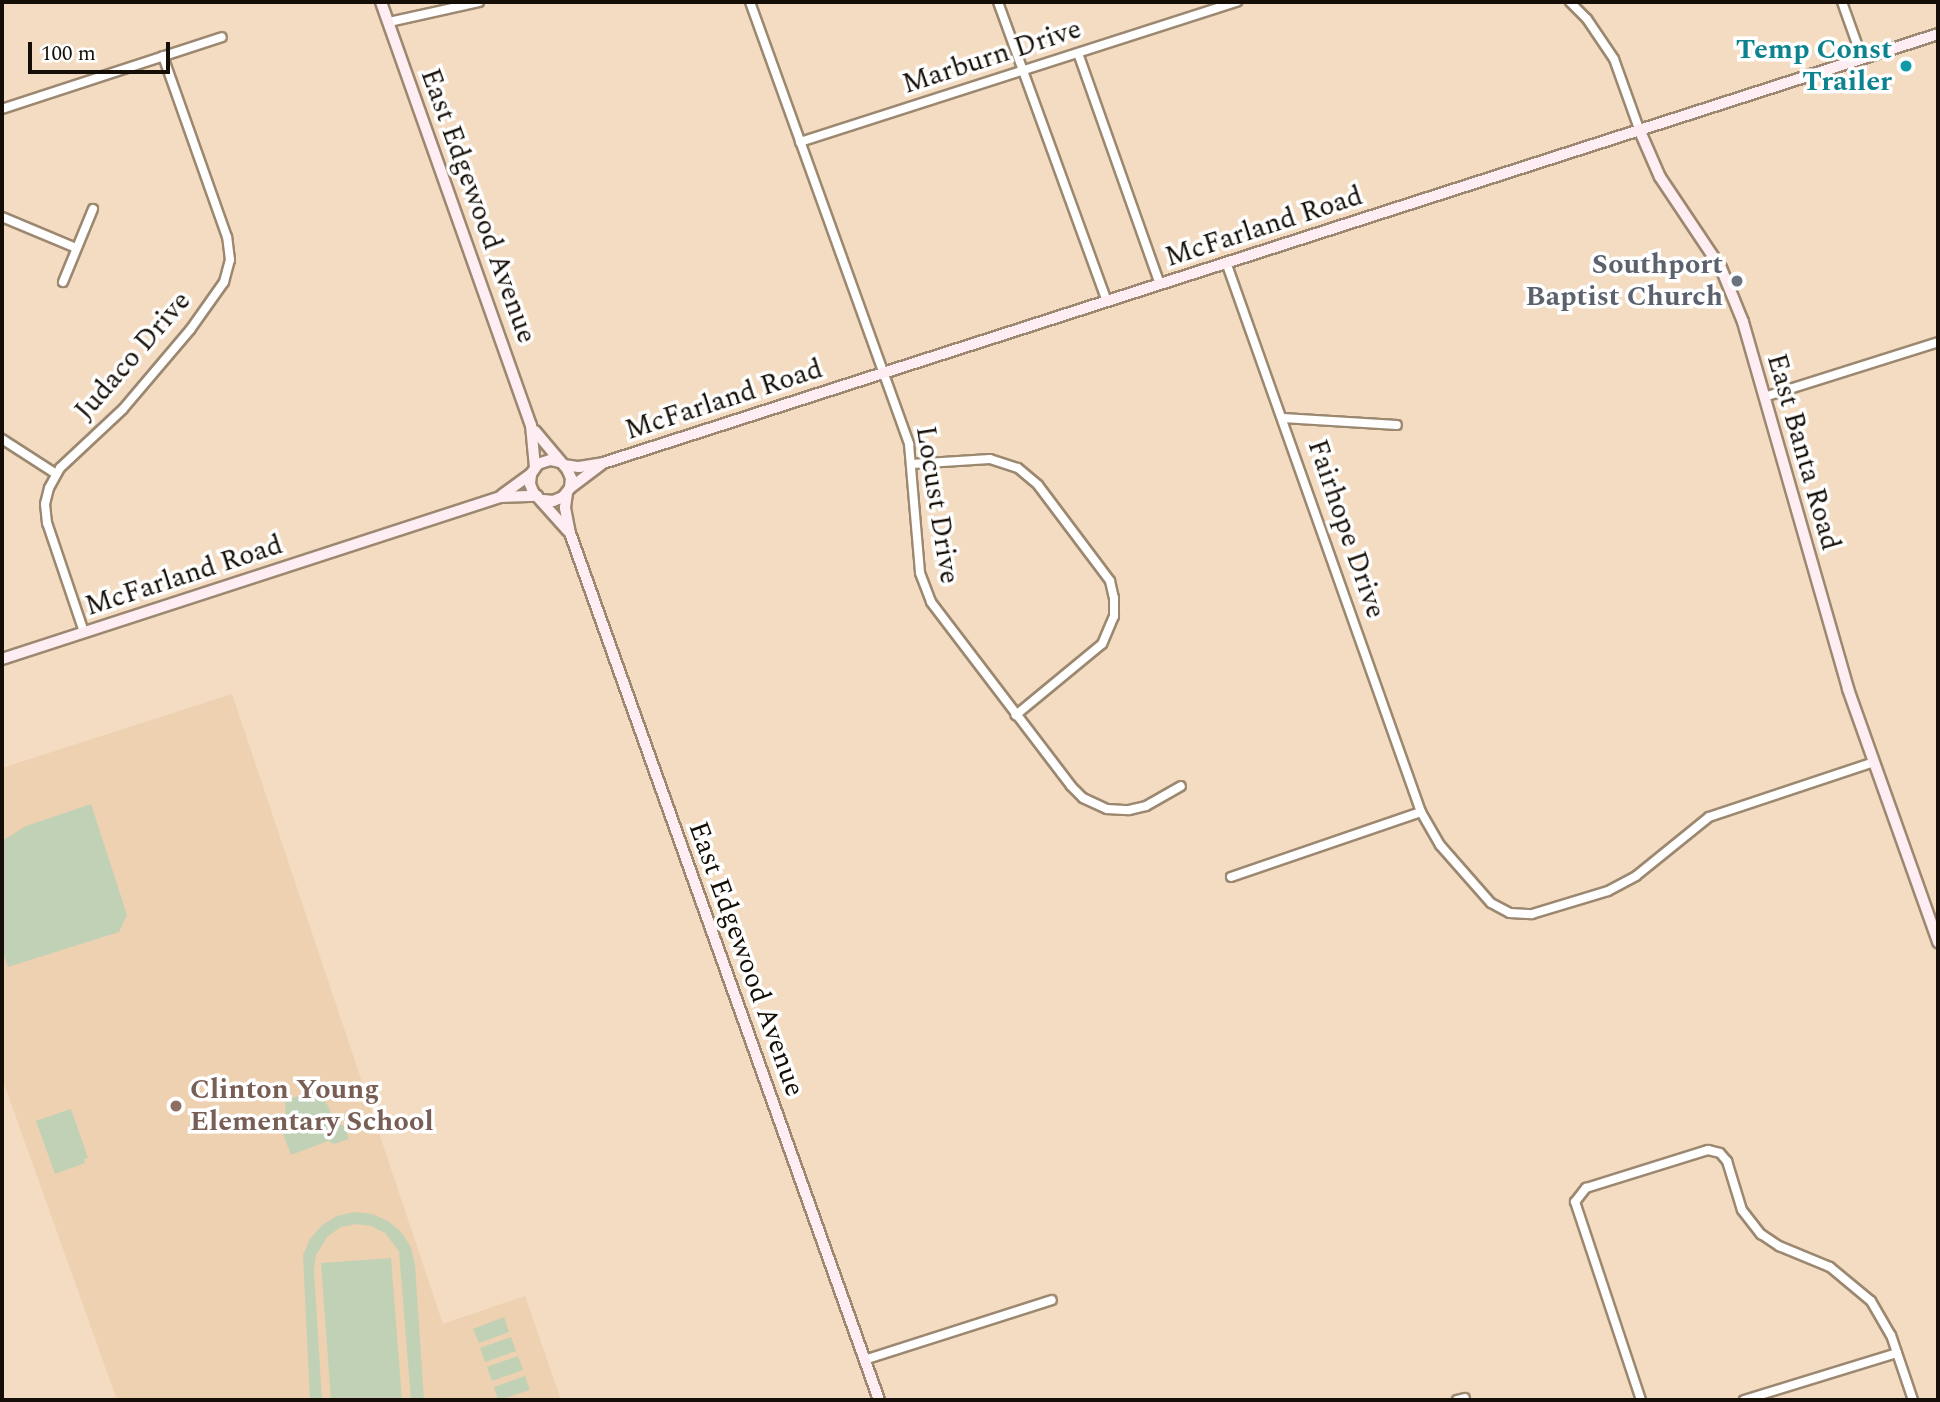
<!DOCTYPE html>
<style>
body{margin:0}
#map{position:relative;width:1940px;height:1402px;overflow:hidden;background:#f3dcc2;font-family:Spectral,serif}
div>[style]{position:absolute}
.built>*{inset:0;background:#edd1b1}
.green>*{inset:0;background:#c1d1b6}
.roads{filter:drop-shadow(2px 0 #9c8870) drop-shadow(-2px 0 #9c8870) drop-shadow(0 2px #9c8870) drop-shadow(0 -2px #9c8870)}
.street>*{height:8px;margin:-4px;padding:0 4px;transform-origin:4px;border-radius:4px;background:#fff}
.secondary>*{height:10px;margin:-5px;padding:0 5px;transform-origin:5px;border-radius:5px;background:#feeef3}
.dots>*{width:19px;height:19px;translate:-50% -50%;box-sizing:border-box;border:4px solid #fff;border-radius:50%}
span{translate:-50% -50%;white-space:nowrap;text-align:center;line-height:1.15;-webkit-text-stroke:7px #fff;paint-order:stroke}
.culture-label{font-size:28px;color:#0d838f;font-weight:700}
.right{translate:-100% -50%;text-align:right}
.street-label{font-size:28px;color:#150e06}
.worship-label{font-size:28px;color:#5b616d;font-weight:700}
.education-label{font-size:28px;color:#785e54;font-weight:700}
.left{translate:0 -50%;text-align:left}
.frame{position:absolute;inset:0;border:4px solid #150e06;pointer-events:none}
.scale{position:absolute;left:28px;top:42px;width:142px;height:32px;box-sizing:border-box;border:4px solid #150e06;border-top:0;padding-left:9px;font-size:21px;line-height:24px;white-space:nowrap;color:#150e06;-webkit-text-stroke:5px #fff;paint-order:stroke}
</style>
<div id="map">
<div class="built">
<i style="clip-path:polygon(232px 694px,443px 1324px,525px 1296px,561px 1400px,117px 1400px,2px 1078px,2px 768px)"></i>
</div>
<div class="green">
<i style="clip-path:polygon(91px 804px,127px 915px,119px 932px,8px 967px,2px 950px,2px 841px,26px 826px)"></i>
<i style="clip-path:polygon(319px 1088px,336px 1123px,344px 1126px,349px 1139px,334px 1144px,328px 1141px,291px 1155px,277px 1118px,286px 1114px,285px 1101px)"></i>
<i style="clip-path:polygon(71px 1109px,88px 1158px,84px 1159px,85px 1163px,55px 1174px,36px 1121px)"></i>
<i style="clip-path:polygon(354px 1212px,372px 1214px,388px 1221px,401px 1232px,411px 1247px,415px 1265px,424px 1400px,411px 1400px,399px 1251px,385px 1233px,371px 1226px,356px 1224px,341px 1227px,328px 1236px,316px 1255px,314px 1271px,322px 1400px,310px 1400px,303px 1255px,310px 1239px,322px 1225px,337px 1216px)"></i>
<i style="clip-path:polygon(391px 1258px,402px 1400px,331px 1400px,321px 1263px)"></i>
<i style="clip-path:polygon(504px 1317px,509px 1332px,479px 1343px,473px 1329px)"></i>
<i style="clip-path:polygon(511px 1337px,516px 1351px,485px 1362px,480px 1348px)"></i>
<i style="clip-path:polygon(518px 1356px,523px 1370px,492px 1381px,487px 1367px)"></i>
<i style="clip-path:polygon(525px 1376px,530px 1390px,498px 1400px,494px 1387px)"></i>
</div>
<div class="roads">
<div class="street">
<i style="left:750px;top:2px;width:470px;rotate:70.2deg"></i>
<i style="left:909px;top:444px;width:129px;rotate:85.1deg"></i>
<i style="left:920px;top:573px;width:31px;rotate:69deg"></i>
<i style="left:931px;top:602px;width:231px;rotate:52.7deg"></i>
<i style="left:1071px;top:786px;width:17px;rotate:45deg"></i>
<i style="left:1083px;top:798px;width:26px;rotate:25deg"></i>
<i style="left:1107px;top:809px;width:22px;rotate:3deg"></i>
<i style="left:1129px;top:810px;width:17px;rotate:-13deg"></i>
<i style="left:1146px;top:806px;width:40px;rotate:-29.7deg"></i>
<i style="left:998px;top:2px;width:318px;rotate:70deg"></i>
<i style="left:1570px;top:2px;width:24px;rotate:45deg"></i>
<i style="left:1587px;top:19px;width:48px;rotate:56deg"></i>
<i style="left:1614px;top:59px;width:74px;rotate:70.3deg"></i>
<i style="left:1842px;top:2px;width:59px;rotate:70.3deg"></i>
<i style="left:389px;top:22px;width:92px;rotate:-12.5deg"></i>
<i style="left:1078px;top:53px;width:245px;rotate:70.5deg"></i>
<i style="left:2px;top:109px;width:231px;rotate:-18.1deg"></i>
<i style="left:800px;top:142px;width:459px;rotate:-17.8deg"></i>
<i style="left:2px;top:217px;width:80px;rotate:22.7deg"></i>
<i style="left:1226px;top:262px;width:584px;rotate:70.48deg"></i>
<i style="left:1421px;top:812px;width:38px;rotate:60deg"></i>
<i style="left:1440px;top:845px;width:77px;rotate:48.7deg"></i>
<i style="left:1491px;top:903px;width:21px;rotate:28deg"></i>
<i style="left:1510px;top:913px;width:22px;rotate:3deg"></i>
<i style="left:1532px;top:914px;width:79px;rotate:-16.8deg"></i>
<i style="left:1608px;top:891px;width:32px;rotate:-28deg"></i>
<i style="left:1636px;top:876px;width:94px;rotate:-38.9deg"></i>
<i style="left:1709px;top:817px;width:174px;rotate:-18.4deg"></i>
<i style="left:63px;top:282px;width:79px;rotate:-67.7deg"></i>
<i style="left:1764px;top:397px;width:182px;rotate:-17.5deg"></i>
<i style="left:1283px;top:418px;width:114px;rotate:3.5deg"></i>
<i style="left:2px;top:439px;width:64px;rotate:32.9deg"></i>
<i style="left:911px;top:464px;width:79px;rotate:-3.6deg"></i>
<i style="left:990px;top:459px;width:29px;rotate:18deg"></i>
<i style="left:1018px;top:468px;width:26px;rotate:40deg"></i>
<i style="left:1038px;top:485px;width:120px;rotate:53.1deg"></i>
<i style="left:1110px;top:581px;width:17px;rotate:77deg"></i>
<i style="left:1114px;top:598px;width:18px;rotate:90deg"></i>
<i style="left:1114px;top:616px;width:30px;rotate:113deg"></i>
<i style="left:1102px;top:644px;width:112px;rotate:140.5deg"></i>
<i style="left:84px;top:632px;width:115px;rotate:-108.7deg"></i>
<i style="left:47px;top:523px;width:19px;rotate:-96deg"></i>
<i style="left:45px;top:504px;width:16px;rotate:-76deg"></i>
<i style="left:49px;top:488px;width:23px;rotate:-61deg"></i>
<i style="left:60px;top:468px;width:86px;rotate:-43.1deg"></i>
<i style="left:123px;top:409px;width:104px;rotate:-49.7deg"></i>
<i style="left:190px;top:330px;width:59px;rotate:-54.7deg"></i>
<i style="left:224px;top:282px;width:23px;rotate:-75deg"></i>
<i style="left:230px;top:260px;width:23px;rotate:-97deg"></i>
<i style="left:227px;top:237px;width:192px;rotate:-109.5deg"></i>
<i style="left:1231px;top:877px;width:201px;rotate:-18.9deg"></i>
<i style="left:864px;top:1360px;width:197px;rotate:-17.7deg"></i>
<i style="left:1457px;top:1400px;width:8px;rotate:-14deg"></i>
<i style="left:1641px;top:1400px;width:209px;rotate:-108.4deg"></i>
<i style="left:1575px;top:1202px;width:18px;rotate:-52deg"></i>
<i style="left:1586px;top:1188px;width:128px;rotate:-17.3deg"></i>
<i style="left:1708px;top:1150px;width:12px;rotate:14deg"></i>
<i style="left:1720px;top:1153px;width:11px;rotate:49deg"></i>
<i style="left:1727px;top:1161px;width:51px;rotate:73deg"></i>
<i style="left:1742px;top:1210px;width:31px;rotate:52deg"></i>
<i style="left:1761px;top:1234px;width:22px;rotate:34deg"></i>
<i style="left:1779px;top:1246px;width:55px;rotate:22.4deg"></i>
<i style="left:1830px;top:1267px;width:53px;rotate:39.7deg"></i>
<i style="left:1871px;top:1301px;width:39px;rotate:60deg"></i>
<i style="left:1891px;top:1335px;width:69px;rotate:71.3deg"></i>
<i style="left:1744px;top:1400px;width:160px;rotate:-17.1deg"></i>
</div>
<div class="secondary">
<i style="left:381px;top:2px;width:449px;rotate:70.5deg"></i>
<i style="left:531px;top:425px;width:42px;rotate:84.6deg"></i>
<i style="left:1639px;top:129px;width:52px;rotate:66.4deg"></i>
<i style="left:1660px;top:177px;width:110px;rotate:56.2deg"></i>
<i style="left:1721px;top:268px;width:58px;rotate:67.8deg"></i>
<i style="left:1743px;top:322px;width:382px;rotate:74deg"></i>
<i style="left:1848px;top:689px;width:269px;rotate:70.4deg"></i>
<i style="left:535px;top:431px;width:50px;rotate:49.9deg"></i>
<i style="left:567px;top:469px;width:10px;rotate:66deg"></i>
<i style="left:571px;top:478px;width:10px;rotate:96deg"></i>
<i style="left:570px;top:488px;width:11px;rotate:128deg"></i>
<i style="left:563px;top:497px;width:11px;rotate:158deg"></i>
<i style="left:553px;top:501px;width:10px;rotate:-174deg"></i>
<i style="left:559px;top:462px;width:9px;rotate:-167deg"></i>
<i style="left:550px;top:460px;width:13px;rotate:162deg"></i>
<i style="left:538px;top:464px;width:12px;rotate:125deg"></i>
<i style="left:531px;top:474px;width:10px;rotate:96deg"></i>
<i style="left:530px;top:484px;width:9px;rotate:69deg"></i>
<i style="left:533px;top:492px;width:52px;rotate:48.1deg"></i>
<i style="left:564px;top:465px;width:15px;rotate:8deg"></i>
<i style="left:579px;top:467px;width:24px;rotate:-9deg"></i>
<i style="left:603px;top:463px;width:1402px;rotate:-17.81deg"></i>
<i style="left:570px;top:488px;width:39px;rotate:-37deg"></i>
<i style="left:567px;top:493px;width:15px;rotate:98deg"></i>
<i style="left:565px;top:508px;width:25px;rotate:79deg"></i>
<i style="left:570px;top:533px;width:920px;rotate:70.38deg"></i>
<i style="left:502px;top:495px;width:36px;rotate:-36deg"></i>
<i style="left:2px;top:659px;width:524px;rotate:-18.02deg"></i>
<i style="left:500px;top:497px;width:37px;rotate:-2deg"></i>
</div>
</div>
<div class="dots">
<i style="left:1906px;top:66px;background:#0f9aa8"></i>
<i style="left:1737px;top:281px;background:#6b7280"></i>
<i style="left:176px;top:1106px;background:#8d6e63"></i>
</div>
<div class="culture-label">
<span class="right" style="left:1892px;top:66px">Temp Const<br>Trailer</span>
</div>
<div class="street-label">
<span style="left:992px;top:57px;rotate:-18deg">Marburn Drive</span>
<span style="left:478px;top:206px;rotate:70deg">East Edgewood Avenue</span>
<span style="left:1264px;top:227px;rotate:-18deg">McFarland Road</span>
<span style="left:133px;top:356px;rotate:-49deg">Judaco Drive</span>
<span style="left:724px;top:400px;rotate:-18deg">McFarland Road</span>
<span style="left:1803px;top:452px;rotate:74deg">East Banta Road</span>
<span style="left:937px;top:505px;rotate:81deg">Locust Drive</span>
<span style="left:1346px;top:529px;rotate:71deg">Fairhope Drive</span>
<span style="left:184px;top:576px;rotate:-18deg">McFarland Road</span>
<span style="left:746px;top:959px;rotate:70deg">East Edgewood Avenue</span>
</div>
<div class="worship-label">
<span class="right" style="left:1723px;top:281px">Southport<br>Baptist Church</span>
</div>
<div class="education-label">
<span class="left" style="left:190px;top:1106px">Clinton Young<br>Elementary School</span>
</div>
<div class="frame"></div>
<div class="scale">100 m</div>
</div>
